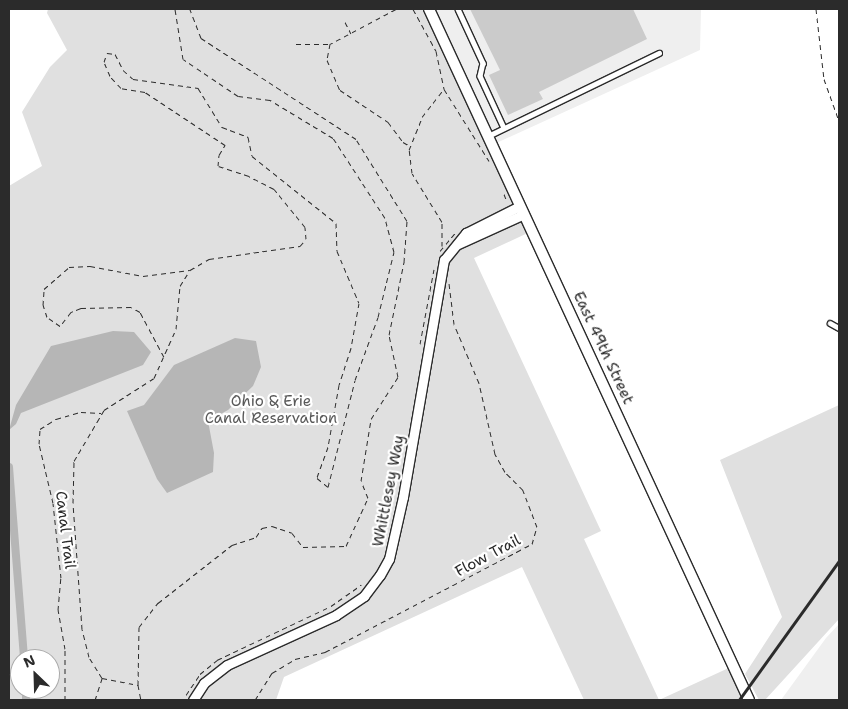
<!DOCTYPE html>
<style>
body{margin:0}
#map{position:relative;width:848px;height:709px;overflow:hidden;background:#fff;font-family:"Shantell Sans",sans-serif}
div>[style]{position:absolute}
.built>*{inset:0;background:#efefef}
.green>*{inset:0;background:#e0e0e0}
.water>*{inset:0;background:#b6b6b6}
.canal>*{height:8px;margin:-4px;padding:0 4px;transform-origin:4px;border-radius:4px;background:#b6b6b6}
.building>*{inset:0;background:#cbcbcb}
.path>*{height:1px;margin-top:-0.5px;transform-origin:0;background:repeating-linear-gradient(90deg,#2b2b2b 0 5px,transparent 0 9px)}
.roads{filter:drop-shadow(1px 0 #2b2b2b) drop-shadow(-1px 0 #2b2b2b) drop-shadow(0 1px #2b2b2b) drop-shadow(0 -1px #2b2b2b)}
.service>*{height:4.5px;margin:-2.25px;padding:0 2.25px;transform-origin:2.25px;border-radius:2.25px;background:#fff}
.minor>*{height:9px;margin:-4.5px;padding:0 4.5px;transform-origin:4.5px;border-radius:4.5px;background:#fff}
.tertiary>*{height:10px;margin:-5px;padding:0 5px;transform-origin:5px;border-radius:5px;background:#fff}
.rail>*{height:2.5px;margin:-1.25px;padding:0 1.25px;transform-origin:1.25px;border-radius:1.25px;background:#2b2b2b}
span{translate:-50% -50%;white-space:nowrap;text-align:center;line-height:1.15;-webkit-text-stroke:4.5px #fff;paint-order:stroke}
.street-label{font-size:15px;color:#2b2b2b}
.park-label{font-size:15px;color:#585858}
.frame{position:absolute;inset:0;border:10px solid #2b2b2b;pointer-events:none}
.north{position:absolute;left:10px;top:649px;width:50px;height:50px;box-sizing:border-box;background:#fff;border:1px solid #aaa;border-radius:50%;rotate:336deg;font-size:14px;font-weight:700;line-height:20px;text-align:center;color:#2b2b2b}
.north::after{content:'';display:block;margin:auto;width:18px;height:22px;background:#2b2b2b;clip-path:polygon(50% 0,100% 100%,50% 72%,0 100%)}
</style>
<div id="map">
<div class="built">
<i style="clip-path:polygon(429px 9px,701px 9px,700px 50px,492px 145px)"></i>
<i style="clip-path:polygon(839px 624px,839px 700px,781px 700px,826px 638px)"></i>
</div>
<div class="green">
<i style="clip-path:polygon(evenodd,48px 9px,429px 9px,532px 231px,474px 258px,601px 531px,584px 539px,659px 700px,733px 666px,749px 700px,584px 700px,522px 567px,284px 677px,276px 700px,9px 700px,9px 186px,42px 166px,22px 112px,50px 67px,67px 50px,47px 13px,48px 9px,20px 659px,50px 659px,50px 689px,20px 689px,20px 659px)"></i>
<i style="clip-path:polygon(839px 405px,839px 619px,765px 700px,759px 700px,745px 674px,782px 617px,720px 460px)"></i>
</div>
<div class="water">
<i style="clip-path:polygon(113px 331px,134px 332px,151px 352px,143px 365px,21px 413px,16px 424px,9px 430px,16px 405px,51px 346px)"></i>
<i style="clip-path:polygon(235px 338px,256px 341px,261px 367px,253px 386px,228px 410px,208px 421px,214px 453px,213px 472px,167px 493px,157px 479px,127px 411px,144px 405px,174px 365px)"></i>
</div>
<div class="canal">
<i style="left:9px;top:467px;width:193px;rotate:85.5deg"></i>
<i style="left:26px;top:689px;width:11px;rotate:90deg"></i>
</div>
<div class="building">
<i style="clip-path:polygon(470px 9px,633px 9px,647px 39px,539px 92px,543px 99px,508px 115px,489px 75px,500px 70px)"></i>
</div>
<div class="path">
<i style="left:396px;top:9px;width:75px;rotate:152.1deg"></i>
<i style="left:330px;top:44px;width:16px;rotate:101deg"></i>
<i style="left:327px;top:60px;width:33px;rotate:67deg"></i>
<i style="left:340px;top:90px;width:58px;rotate:33.7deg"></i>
<i style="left:388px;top:122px;width:25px;rotate:53deg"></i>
<i style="left:403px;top:142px;width:8px;rotate:30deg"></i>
<i style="left:413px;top:9px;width:48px;rotate:61.3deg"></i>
<i style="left:436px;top:51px;width:39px;rotate:78deg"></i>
<i style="left:444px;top:89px;width:85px;rotate:58deg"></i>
<i style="left:816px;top:9px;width:70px;rotate:83.5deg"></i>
<i style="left:824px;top:79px;width:45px;rotate:70.3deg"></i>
<i style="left:345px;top:22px;width:13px;rotate:63deg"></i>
<i style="left:296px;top:44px;width:33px"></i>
<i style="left:504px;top:194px;width:9px;rotate:69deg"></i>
<i style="left:442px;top:246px;width:24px;rotate:-90deg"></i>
<i style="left:442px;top:222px;width:57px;rotate:-121.5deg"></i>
<i style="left:412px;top:173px;width:23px;rotate:-97deg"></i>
<i style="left:409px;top:150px;width:35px;rotate:-68deg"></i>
<i style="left:422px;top:117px;width:34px;rotate:-52deg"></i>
<i style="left:440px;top:251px;width:23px;rotate:-50deg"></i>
<i style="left:420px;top:344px;width:76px;rotate:-79.4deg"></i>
<i style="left:164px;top:357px;width:51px;rotate:-118.1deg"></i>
<i style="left:140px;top:312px;width:10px;rotate:-151deg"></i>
<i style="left:131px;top:307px;width:50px;rotate:178.9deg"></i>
<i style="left:81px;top:308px;width:11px;rotate:158deg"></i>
<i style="left:71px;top:312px;width:18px;rotate:128deg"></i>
<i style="left:60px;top:326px;width:16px;rotate:-145deg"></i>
<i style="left:47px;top:317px;width:13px;rotate:-108deg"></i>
<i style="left:43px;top:305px;width:16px;rotate:-86deg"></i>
<i style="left:44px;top:289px;width:33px;rotate:-41deg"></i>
<i style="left:69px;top:267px;width:21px;rotate:-3deg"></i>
<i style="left:90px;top:266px;width:54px;rotate:10.7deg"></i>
<i style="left:143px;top:276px;width:47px;rotate:-7.3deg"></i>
<i style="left:102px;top:678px;width:25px;rotate:-122deg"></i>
<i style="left:89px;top:657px;width:29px;rotate:-104deg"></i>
<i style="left:82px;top:629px;width:126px;rotate:-94.1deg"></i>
<i style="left:73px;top:503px;width:42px;rotate:-88.6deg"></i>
<i style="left:74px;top:461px;width:59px;rotate:-59.5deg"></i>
<i style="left:104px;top:410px;width:59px;rotate:-32.6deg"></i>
<i style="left:154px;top:378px;width:54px;rotate:-65.8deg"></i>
<i style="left:176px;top:329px;width:43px;rotate:-84.7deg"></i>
<i style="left:180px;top:286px;width:19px;rotate:-58deg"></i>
<i style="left:190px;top:270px;width:22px;rotate:-30deg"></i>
<i style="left:209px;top:259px;width:92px;rotate:-8.1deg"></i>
<i style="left:300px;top:246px;width:9px;rotate:-49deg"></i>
<i style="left:306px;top:239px;width:12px;rotate:-95deg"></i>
<i style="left:305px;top:227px;width:49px;rotate:-129.2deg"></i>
<i style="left:274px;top:189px;width:28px;rotate:-153deg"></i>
<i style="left:249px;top:176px;width:33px;rotate:-162deg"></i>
<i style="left:218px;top:166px;width:11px;rotate:-85deg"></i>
<i style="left:219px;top:155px;width:12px;rotate:-59deg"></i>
<i style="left:225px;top:145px;width:96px;rotate:-146.5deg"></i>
<i style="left:145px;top:92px;width:24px;rotate:-171deg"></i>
<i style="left:121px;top:88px;width:16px;rotate:-133deg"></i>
<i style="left:110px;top:76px;width:15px;rotate:-113deg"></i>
<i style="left:104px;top:62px;width:9px;rotate:-72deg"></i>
<i style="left:107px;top:53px;width:8px;rotate:7deg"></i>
<i style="left:115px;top:54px;width:18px;rotate:63deg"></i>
<i style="left:123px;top:70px;width:13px;rotate:42deg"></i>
<i style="left:133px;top:79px;width:66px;rotate:7.9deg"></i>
<i style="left:198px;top:88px;width:46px;rotate:58.4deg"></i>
<i style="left:222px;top:127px;width:28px;rotate:21deg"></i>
<i style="left:248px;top:137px;width:19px;rotate:78deg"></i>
<i style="left:252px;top:156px;width:107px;rotate:38.6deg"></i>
<i style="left:336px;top:223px;width:28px;rotate:88deg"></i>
<i style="left:337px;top:251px;width:56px;rotate:67.1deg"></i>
<i style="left:359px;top:303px;width:46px;rotate:100.1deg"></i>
<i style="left:351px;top:348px;width:39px;rotate:108deg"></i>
<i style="left:339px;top:385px;width:63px;rotate:100.1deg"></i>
<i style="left:328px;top:447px;width:33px;rotate:110deg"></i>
<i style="left:317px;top:478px;width:14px;rotate:39deg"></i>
<i style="left:328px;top:487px;width:110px;rotate:-75.8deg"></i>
<i style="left:355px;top:380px;width:67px;rotate:-69.9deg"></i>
<i style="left:378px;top:317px;width:67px;rotate:-76.2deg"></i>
<i style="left:394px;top:252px;width:35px;rotate:-105deg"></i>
<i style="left:385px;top:218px;width:95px;rotate:-123deg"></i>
<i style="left:333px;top:138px;width:74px;rotate:-148.9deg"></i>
<i style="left:270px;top:100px;width:32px;rotate:-173deg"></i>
<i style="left:238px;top:96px;width:66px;rotate:-146.1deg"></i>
<i style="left:183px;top:59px;width:51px;rotate:-99.1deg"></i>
<i style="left:138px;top:685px;width:58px;rotate:-89deg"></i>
<i style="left:139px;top:627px;width:31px;rotate:-52deg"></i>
<i style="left:158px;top:603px;width:94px;rotate:-38.1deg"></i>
<i style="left:232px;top:545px;width:25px;rotate:-18deg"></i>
<i style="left:256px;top:537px;width:11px;rotate:-56deg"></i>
<i style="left:262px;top:528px;width:10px;rotate:-11deg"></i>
<i style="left:272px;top:526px;width:21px;rotate:19deg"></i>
<i style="left:292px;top:533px;width:18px;rotate:52deg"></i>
<i style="left:303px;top:547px;width:43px;rotate:-1.3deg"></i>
<i style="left:346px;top:546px;width:53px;rotate:-65.4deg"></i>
<i style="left:368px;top:498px;width:18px;rotate:-112deg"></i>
<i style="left:361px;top:481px;width:63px;rotate:-80.8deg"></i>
<i style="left:371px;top:419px;width:50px;rotate:-57.3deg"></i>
<i style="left:398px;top:377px;width:43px;rotate:-102.1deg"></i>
<i style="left:389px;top:335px;width:75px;rotate:-78.4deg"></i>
<i style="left:404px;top:262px;width:41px;rotate:-85.8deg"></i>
<i style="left:407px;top:221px;width:97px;rotate:-121.9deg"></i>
<i style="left:356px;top:139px;width:185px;rotate:-146.9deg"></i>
<i style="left:201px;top:38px;width:31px;rotate:-111deg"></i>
<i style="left:186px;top:695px;width:25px;rotate:-56deg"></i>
<i style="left:200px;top:674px;width:22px;rotate:-39deg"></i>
<i style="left:217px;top:660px;width:126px;rotate:-25.3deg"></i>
<i style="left:331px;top:606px;width:37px;rotate:-35deg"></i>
<i style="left:65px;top:700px;width:51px;rotate:-90deg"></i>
<i style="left:65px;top:649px;width:40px;rotate:-100deg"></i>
<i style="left:58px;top:610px;width:32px;rotate:-85deg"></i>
<i style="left:61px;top:578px;width:75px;rotate:-96.1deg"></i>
<i style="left:53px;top:503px;width:61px;rotate:-103.3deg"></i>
<i style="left:39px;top:444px;width:15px;rotate:-86deg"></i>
<i style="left:40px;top:429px;width:19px;rotate:-32deg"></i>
<i style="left:56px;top:419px;width:26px;rotate:-16deg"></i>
<i style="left:81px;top:412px;width:20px;rotate:3deg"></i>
<i style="left:95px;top:700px;width:23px;rotate:-72deg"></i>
<i style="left:102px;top:678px;width:37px;rotate:11deg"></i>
<i style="left:138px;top:685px;width:15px;rotate:79deg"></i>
<i style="left:255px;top:700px;width:32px;rotate:-58deg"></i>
<i style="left:272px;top:673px;width:27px;rotate:-31deg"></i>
<i style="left:295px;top:659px;width:31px;rotate:-13deg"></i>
<i style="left:325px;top:652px;width:233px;rotate:-27.6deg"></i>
<i style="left:532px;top:544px;width:18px;rotate:-74deg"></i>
<i style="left:537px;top:527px;width:40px;rotate:-111deg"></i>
<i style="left:523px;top:490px;width:25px;rotate:-135deg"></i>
<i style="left:505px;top:472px;width:21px;rotate:-119deg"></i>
<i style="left:495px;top:454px;width:73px;rotate:-102.7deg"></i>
<i style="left:479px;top:383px;width:64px;rotate:-113deg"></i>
<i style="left:454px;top:324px;width:41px;rotate:-97deg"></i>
</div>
<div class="roads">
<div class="service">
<i style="left:458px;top:9px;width:60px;rotate:65.2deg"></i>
<i style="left:483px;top:63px;width:13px;rotate:103deg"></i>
<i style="left:480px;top:76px;width:57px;rotate:65.2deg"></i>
<i style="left:488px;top:136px;width:190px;rotate:-25.9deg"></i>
<i style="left:830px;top:323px;width:10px;rotate:29deg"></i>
</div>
<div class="minor">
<i style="left:458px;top:244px;width:72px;rotate:-24.4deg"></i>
<i style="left:193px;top:700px;width:20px;rotate:-57deg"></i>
<i style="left:204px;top:683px;width:29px;rotate:-38deg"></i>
<i style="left:227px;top:665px;width:120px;rotate:-24.6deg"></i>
<i style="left:336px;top:615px;width:34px;rotate:-34deg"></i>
<i style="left:364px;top:596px;width:26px;rotate:-53deg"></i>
<i style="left:380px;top:575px;width:18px;rotate:-61deg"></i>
<i style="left:389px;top:559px;width:64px;rotate:-77.3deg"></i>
<i style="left:403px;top:497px;width:241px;rotate:-80.2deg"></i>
<i style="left:444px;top:260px;width:35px;rotate:-51deg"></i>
<i style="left:466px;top:233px;width:60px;rotate:-26.6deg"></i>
</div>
<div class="tertiary">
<i style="left:429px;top:9px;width:761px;rotate:65.15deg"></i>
</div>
</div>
<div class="rail">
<i style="left:739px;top:700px;width:171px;rotate:-54.3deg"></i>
</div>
<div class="street-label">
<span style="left:603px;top:348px;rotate:65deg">East 49th Street</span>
<span style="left:389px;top:491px;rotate:-79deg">Whittlesey Way</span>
<span style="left:65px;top:530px;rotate:83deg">Canal Trail</span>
<span style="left:488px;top:556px;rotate:-28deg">Flow Trail</span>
</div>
<div class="park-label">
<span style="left:271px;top:410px">Ohio &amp; Erie<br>Canal Reservation</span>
</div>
<div class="frame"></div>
<div class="north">N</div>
</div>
